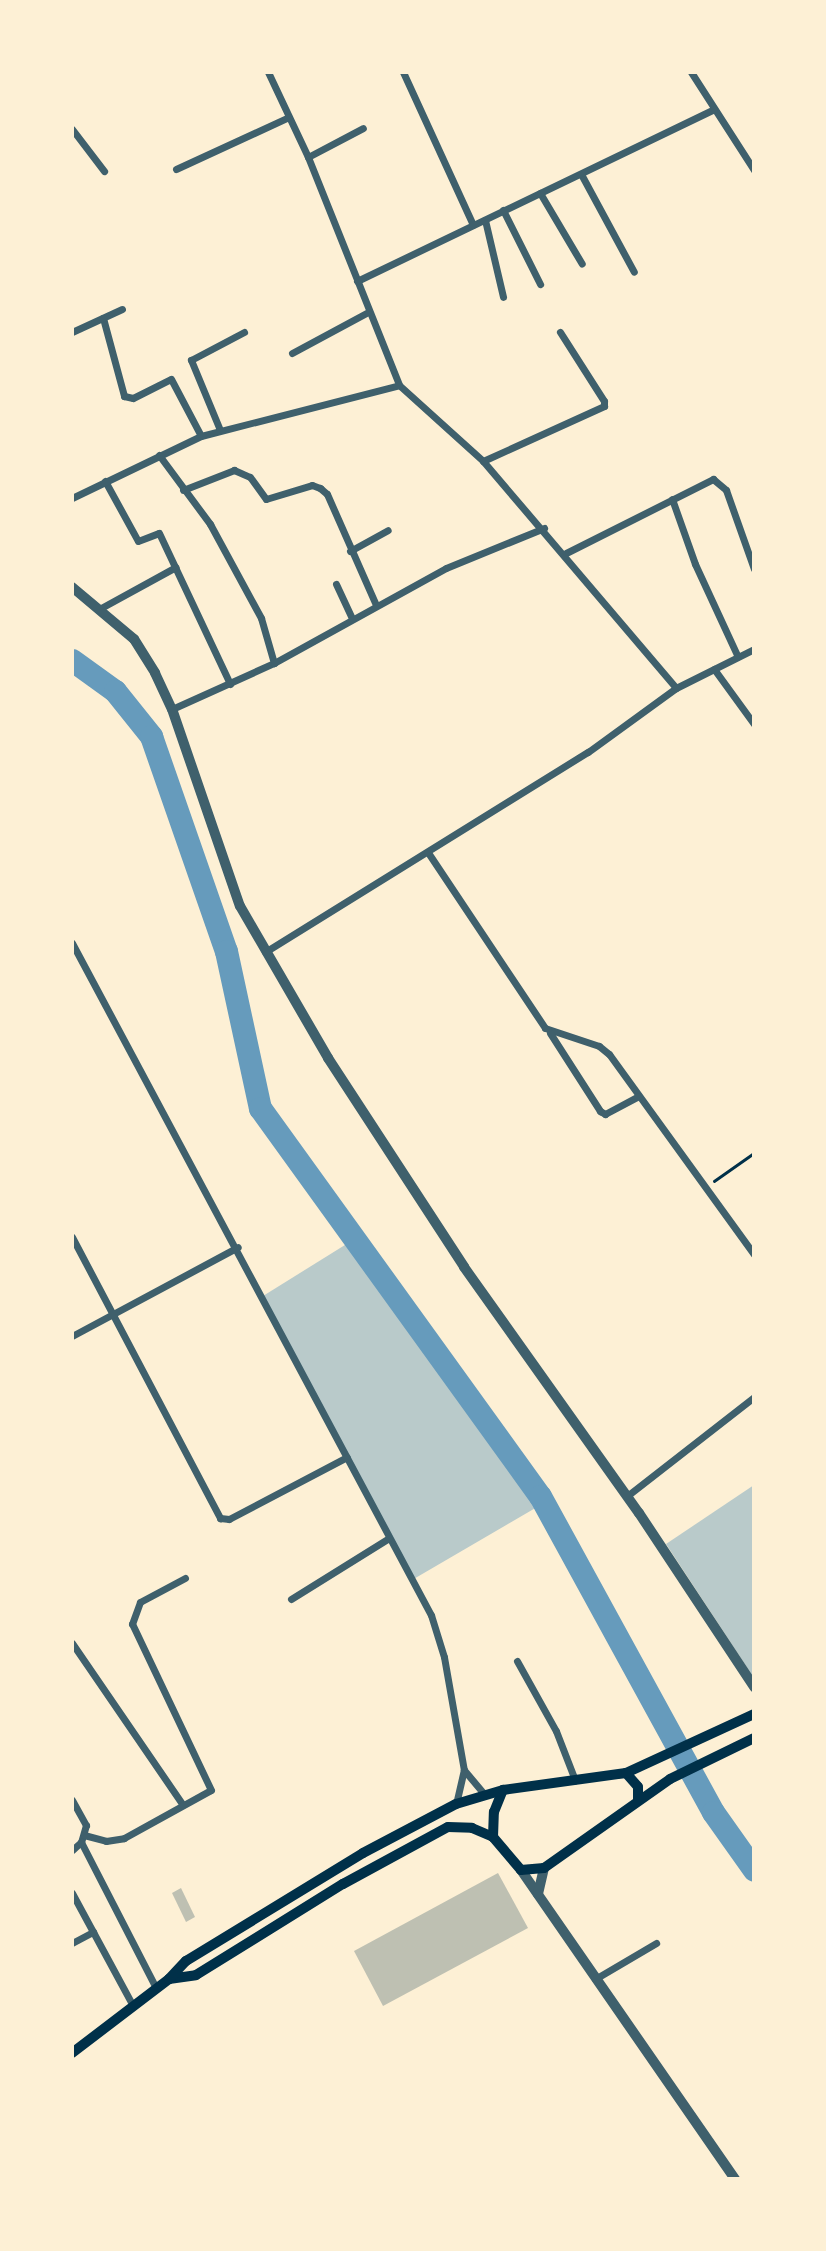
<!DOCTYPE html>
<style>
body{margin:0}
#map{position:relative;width:826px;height:2251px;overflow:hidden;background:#fdf0d5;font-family:Ubuntu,sans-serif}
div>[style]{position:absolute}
.green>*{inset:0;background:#b9caca}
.river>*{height:23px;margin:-11.5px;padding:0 11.5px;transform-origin:11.5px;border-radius:11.5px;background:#669bbc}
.building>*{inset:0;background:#bec0b2}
.path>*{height:2.5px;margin:-1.25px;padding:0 1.25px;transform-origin:1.25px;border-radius:1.25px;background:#003049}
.minor>*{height:7px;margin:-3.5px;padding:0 3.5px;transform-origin:3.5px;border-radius:3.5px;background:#3f606c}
.tertiary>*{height:10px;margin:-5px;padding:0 5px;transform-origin:5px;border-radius:5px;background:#3f606c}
.secondary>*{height:10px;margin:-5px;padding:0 5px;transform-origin:5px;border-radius:5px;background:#003049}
span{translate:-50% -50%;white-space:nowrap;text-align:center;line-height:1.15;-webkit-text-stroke:6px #fdf0d5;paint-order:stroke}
.frame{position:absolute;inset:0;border:74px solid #fdf0d5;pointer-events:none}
</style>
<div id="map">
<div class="green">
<i style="clip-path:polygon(353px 1240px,544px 1503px,412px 1580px,263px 1296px)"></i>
<i style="clip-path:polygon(754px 1485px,754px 1678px,666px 1544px)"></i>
</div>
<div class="river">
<i style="left:72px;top:660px;width:53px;rotate:35.8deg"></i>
<i style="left:115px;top:691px;width:58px;rotate:51.3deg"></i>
<i style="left:151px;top:736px;width:228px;rotate:70.8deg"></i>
<i style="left:226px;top:951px;width:161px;rotate:77.8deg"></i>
<i style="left:260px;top:1108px;width:478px;rotate:54.2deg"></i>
<i style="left:540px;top:1496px;width:360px;rotate:61.3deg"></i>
<i style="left:713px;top:1812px;width:71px;rotate:54.7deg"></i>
</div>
<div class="building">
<i style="clip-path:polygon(498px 1873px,528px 1928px,383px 2006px,354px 1951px)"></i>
<i style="clip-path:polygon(181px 1888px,195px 1917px,186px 1922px,172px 1893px)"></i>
</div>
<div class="path">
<i style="left:714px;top:1181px;width:49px;rotate:-35deg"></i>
</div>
<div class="minor">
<i style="left:268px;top:72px;width:94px;rotate:64.8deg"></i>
<i style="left:308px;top:157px;width:245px;rotate:68.2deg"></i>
<i style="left:399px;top:385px;width:113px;rotate:42.1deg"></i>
<i style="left:483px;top:461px;width:298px;rotate:49.6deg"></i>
<i style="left:403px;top:72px;width:168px;rotate:65.4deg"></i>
<i style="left:691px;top:72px;width:117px;rotate:57.3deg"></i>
<i style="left:72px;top:129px;width:53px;rotate:52.7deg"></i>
<i style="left:308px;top:157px;width:62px;rotate:-27.8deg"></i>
<i style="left:176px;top:169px;width:124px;rotate:-24.7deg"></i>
<i style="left:581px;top:174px;width:111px;rotate:61.6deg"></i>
<i style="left:540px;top:193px;width:82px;rotate:59.4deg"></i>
<i style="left:503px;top:210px;width:83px;rotate:63.4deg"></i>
<i style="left:485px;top:220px;width:79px;rotate:76.8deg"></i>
<i style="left:357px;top:281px;width:396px;rotate:-25.7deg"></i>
<i style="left:103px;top:318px;width:81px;rotate:74.9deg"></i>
<i style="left:124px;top:396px;width:9px;rotate:13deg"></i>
<i style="left:133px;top:398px;width:42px;rotate:-26.6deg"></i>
<i style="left:171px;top:379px;width:64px;rotate:62.2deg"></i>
<i style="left:72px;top:332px;width:55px;rotate:-24.7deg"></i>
<i style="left:292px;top:353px;width:86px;rotate:-28.3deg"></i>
<i style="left:220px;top:430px;width:76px;rotate:-112.5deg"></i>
<i style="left:191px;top:360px;width:60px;rotate:-27.8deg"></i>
<i style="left:159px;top:455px;width:86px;rotate:53.5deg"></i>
<i style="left:210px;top:524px;width:107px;rotate:61.5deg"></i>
<i style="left:261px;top:618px;width:47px;rotate:73.9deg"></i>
<i style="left:483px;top:461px;width:133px;rotate:-24.4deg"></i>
<i style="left:604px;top:406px;width:5px;rotate:-90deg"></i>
<i style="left:604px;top:401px;width:82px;rotate:-122.5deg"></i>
<i style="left:105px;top:481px;width:68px;rotate:61.2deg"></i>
<i style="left:138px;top:541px;width:22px;rotate:-21deg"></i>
<i style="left:159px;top:533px;width:167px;rotate:64.8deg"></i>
<i style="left:183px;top:490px;width:55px;rotate:-21.4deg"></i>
<i style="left:234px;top:470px;width:17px;rotate:24deg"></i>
<i style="left:250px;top:477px;width:27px;rotate:54deg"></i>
<i style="left:266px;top:499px;width:48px;rotate:-16.9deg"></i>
<i style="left:312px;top:485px;width:9px;rotate:21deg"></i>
<i style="left:320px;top:488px;width:9px;rotate:41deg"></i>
<i style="left:327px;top:494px;width:121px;rotate:66.2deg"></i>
<i style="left:72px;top:498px;width:143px;rotate:-25.7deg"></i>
<i style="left:201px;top:436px;width:204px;rotate:-14.4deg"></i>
<i style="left:672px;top:499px;width:69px;rotate:70.5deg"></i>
<i style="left:695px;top:564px;width:102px;rotate:65.2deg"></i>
<i style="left:350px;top:551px;width:43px;rotate:-28.9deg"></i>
<i style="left:566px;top:553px;width:165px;rotate:-26.7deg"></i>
<i style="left:713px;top:479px;width:17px;rotate:40deg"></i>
<i style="left:726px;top:490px;width:84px;rotate:70.5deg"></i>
<i style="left:336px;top:584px;width:38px;rotate:65deg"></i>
<i style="left:101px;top:608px;width:85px;rotate:-28.7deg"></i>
<i style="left:714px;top:669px;width:68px;rotate:54deg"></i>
<i style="left:172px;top:709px;width:112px;rotate:-24.3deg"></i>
<i style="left:274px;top:663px;width:196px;rotate:-28.9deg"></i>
<i style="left:446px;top:568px;width:106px;rotate:-22.2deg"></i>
<i style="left:429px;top:854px;width:209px;rotate:56.3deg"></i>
<i style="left:545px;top:1028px;width:57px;rotate:18.4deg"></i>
<i style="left:599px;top:1046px;width:13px;rotate:39deg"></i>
<i style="left:609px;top:1054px;width:247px;rotate:54.1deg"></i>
<i style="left:72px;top:943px;width:762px;rotate:61.89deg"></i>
<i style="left:431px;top:1615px;width:44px;rotate:72.8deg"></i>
<i style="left:444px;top:1657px;width:115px;rotate:80deg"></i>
<i style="left:464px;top:1770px;width:31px;rotate:50deg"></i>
<i style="left:265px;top:952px;width:380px;rotate:-31.8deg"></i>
<i style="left:588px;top:752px;width:109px;rotate:-36deg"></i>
<i style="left:676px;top:688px;width:87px;rotate:-26.6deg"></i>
<i style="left:550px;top:1033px;width:93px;rotate:57.3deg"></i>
<i style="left:600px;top:1111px;width:6px;rotate:31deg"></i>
<i style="left:605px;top:1114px;width:38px;rotate:-28deg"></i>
<i style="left:72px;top:1237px;width:318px;rotate:62.2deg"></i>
<i style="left:220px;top:1518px;width:9px;rotate:6deg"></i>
<i style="left:229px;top:1519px;width:133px;rotate:-27.7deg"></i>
<i style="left:72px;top:1336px;width:188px;rotate:-28.2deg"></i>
<i style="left:627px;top:1496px;width:161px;rotate:-37.9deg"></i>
<i style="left:291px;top:1599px;width:115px;rotate:-31.9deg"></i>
<i style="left:72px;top:1643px;width:196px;rotate:55.6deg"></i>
<i style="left:517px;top:1661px;width:80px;rotate:60.9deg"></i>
<i style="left:556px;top:1731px;width:53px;rotate:68.8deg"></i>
<i style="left:72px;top:1800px;width:29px;rotate:61deg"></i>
<i style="left:86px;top:1825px;width:18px;rotate:106deg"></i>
<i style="left:81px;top:1842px;width:12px;rotate:138deg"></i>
<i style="left:456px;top:1804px;width:35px;rotate:-77deg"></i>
<i style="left:84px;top:1835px;width:23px;rotate:15deg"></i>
<i style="left:106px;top:1841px;width:18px;rotate:-9deg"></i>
<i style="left:124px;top:1838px;width:99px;rotate:-28.9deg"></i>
<i style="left:211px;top:1790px;width:184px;rotate:-115.4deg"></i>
<i style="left:132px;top:1624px;width:23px;rotate:-70deg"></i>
<i style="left:140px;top:1602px;width:51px;rotate:-28.1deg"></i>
<i style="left:81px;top:1842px;width:164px;rotate:62.8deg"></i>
<i style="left:72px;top:1893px;width:126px;rotate:61.6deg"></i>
<i style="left:72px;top:1943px;width:24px;rotate:-28deg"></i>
<i style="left:595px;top:1979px;width:71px;rotate:-30.5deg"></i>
</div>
<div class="tertiary">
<i style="left:72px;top:587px;width:81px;rotate:40deg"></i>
<i style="left:134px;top:639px;width:40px;rotate:58deg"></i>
<i style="left:155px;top:673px;width:40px;rotate:65deg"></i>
<i style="left:172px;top:709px;width:208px;rotate:71deg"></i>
<i style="left:240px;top:906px;width:176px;rotate:59.9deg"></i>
<i style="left:328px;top:1058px;width:249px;rotate:56.9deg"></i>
<i style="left:464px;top:1267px;width:302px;rotate:54.6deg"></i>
<i style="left:639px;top:1513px;width:209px;rotate:56.5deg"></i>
<i style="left:521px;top:1870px;width:376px;rotate:55.3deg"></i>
<i style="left:538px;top:1894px;width:27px;rotate:-77deg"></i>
</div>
<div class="secondary">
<i style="left:626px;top:1773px;width:18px;rotate:49deg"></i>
<i style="left:638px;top:1787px;width:12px;rotate:90deg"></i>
<i style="left:493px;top:1837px;width:25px;rotate:-88deg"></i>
<i style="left:494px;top:1812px;width:24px;rotate:-68deg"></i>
<i style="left:169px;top:1979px;width:27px;rotate:-8deg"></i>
<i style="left:196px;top:1975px;width:173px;rotate:-31.8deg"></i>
<i style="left:343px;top:1884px;width:119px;rotate:-28.5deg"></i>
<i style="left:448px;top:1827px;width:24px;rotate:2deg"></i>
<i style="left:472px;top:1828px;width:23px;rotate:23deg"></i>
<i style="left:493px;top:1837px;width:43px;rotate:49.7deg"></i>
<i style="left:521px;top:1870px;width:23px;rotate:-5deg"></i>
<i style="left:544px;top:1868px;width:154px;rotate:-35.2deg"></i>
<i style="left:670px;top:1779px;width:93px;rotate:-26deg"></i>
<i style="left:72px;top:2053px;width:122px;rotate:-37.3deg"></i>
<i style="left:169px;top:1979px;width:25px;rotate:-47deg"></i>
<i style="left:186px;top:1961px;width:207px;rotate:-31.4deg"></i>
<i style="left:363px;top:1853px;width:105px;rotate:-27.8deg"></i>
<i style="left:456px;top:1804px;width:49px;rotate:-16.6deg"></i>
<i style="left:503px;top:1790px;width:124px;rotate:-7.9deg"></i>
<i style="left:626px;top:1773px;width:141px;rotate:-24.7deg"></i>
</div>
<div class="frame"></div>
</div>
